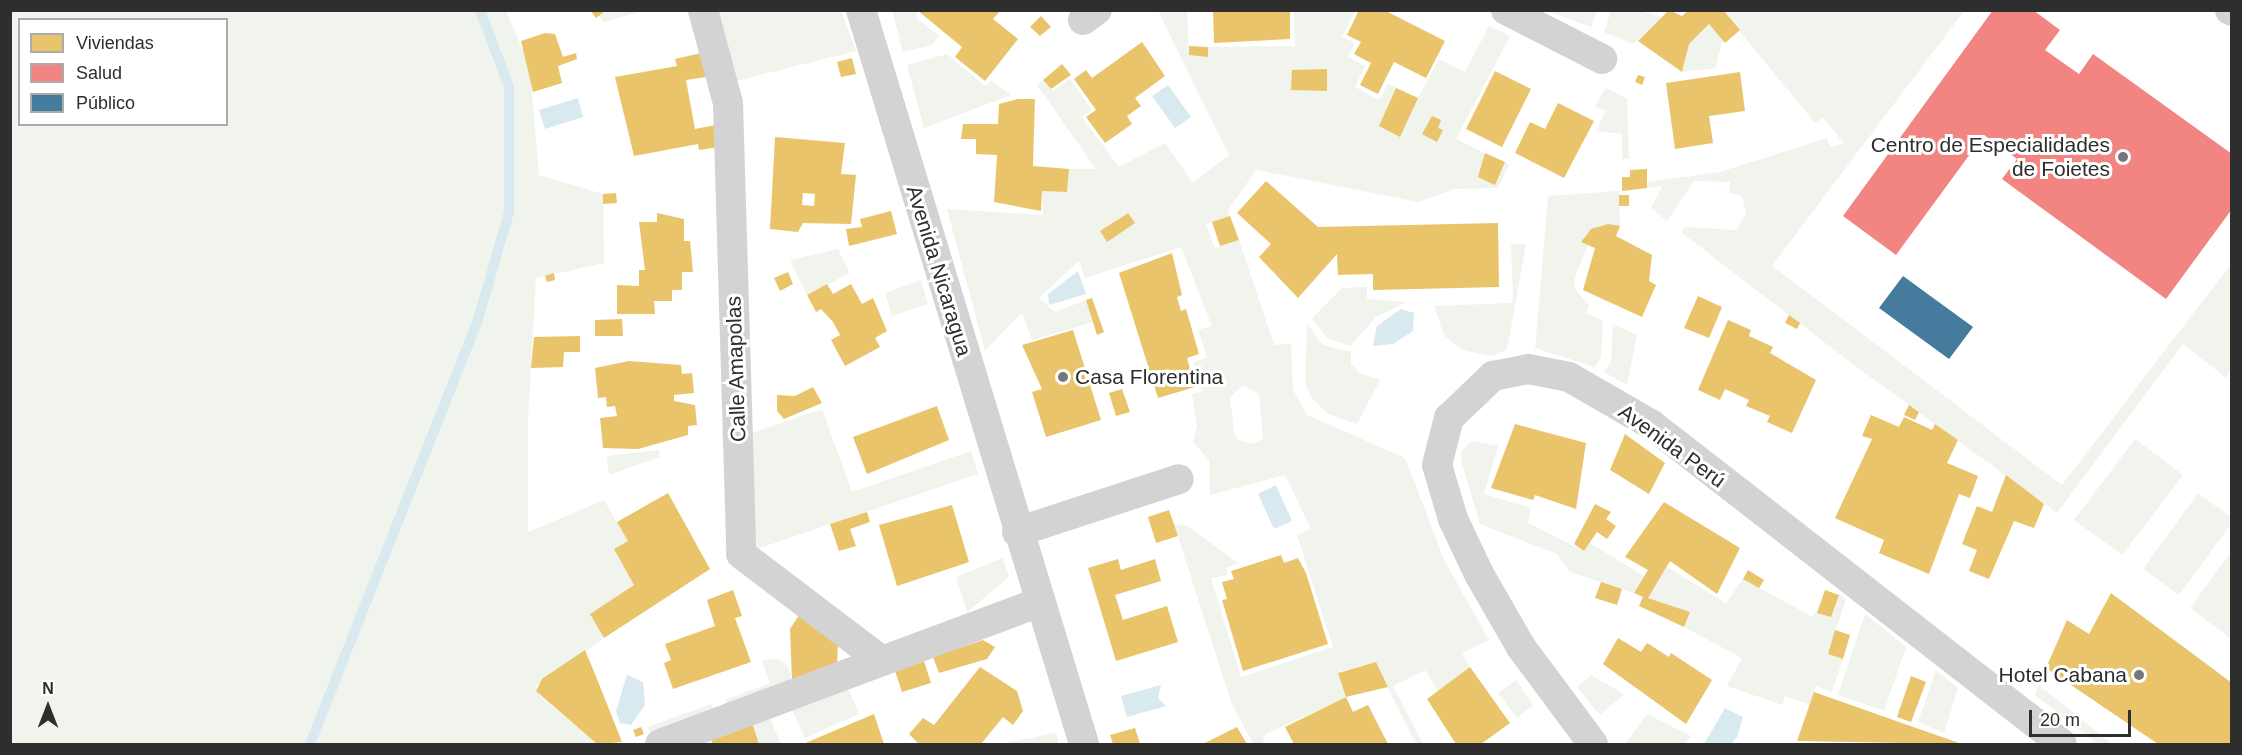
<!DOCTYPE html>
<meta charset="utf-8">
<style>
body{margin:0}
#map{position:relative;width:2242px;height:755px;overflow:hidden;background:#fff;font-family:Arial,sans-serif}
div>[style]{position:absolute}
.green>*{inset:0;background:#f1f4ec}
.water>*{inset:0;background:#d9e9f0}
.homes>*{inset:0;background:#e9c46a}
.health>*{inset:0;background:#f28482}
.public>*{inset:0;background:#457b9d}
.stream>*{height:10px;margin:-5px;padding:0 5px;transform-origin:5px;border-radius:5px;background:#d9e9f0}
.minor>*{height:30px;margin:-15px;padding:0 15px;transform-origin:15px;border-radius:15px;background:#d3d3d3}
.dots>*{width:16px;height:16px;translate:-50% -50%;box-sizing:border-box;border:3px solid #fff;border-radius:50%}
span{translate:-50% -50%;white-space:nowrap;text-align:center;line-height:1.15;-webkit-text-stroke:6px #fff;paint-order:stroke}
.poi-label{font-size:21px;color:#2e2e2e}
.right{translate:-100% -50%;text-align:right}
.left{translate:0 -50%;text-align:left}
.street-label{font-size:21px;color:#2e2e2e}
.frame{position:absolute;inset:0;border:12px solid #2e2e2e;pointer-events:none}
.legend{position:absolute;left:18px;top:18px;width:210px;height:108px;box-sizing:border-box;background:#fff;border:2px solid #ababab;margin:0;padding:8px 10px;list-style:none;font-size:18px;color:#2e2e2e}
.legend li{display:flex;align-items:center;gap:12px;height:30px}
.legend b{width:30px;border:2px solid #ababab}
.north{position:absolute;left:18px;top:677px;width:60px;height:60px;-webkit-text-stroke:4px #fff;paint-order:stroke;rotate:0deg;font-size:16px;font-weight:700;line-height:24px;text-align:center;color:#2e2e2e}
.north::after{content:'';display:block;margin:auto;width:21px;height:27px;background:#2e2e2e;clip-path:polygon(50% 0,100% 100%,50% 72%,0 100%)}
.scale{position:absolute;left:2029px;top:710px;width:102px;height:27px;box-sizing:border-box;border:3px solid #2e2e2e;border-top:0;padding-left:8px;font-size:18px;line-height:21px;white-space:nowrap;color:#2e2e2e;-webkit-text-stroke:4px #fff;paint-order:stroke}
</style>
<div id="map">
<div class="green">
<i style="clip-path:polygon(evenodd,10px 11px,506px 11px,530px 67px,539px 175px,603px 194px,604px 263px,536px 278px,528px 421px,528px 532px,604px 500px,628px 541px,614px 549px,634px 585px,590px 614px,604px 638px,536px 686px,539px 695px,597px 744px,11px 744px,10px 11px,20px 20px,226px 20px,226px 124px,20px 124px,20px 20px)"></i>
<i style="clip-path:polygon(607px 11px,607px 10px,644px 11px,603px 22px,599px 16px)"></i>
<i style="clip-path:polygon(715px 11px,841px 11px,856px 51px,736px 81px)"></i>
<i style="clip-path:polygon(918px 11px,916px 17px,939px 36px,932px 45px,903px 52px,892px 10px)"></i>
<i style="clip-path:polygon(evenodd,1158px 11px,1187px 11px,1189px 55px,1208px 57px,1208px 47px,1295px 46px,1294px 11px,1355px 11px,1342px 37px,1355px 43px,1348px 57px,1365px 66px,1355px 87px,1379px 100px,1388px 84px,1418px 98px,1439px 59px,1465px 72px,1489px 26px,1510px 36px,1456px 139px,1509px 165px,1498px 188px,1454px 189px,1419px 202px,1256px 170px,1228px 210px,1230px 216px,1206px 224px,1215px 248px,1239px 240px,1274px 345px,1291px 343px,1293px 390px,1307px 415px,1405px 458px,1445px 562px,1489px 640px,1462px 653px,1470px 667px,1438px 691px,1425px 670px,1393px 686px,1423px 744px,1416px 744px,1375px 662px,1338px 672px,1346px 697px,1266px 734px,1262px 744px,1253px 744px,1231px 702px,1174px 524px,1188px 526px,1238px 563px,1226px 568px,1228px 575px,1211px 578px,1241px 677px,1333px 647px,1297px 535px,1311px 529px,1285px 475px,1210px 495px,1209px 460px,1193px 442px,1197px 426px,1192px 394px,1202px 391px,1193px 362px,1207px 358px,1198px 330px,1212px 326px,1181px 247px,1085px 278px,1079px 261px,1039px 298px,1055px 312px,1086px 300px,1093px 322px,1032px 340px,1022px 312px,985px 351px,947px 209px,1043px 215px,1042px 191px,1067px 192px,1069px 169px,1096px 169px,1037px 85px,1043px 80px,1052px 91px,1070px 79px,1092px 110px,1082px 117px,1119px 167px,1165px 143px,1193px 183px,1229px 155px,1158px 11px,1127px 213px,1134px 223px,1107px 242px,1100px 231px,1127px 213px,1158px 11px,1243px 385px,1259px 394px,1263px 439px,1254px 444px,1238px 440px,1234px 432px,1230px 397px,1243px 385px)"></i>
<i style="clip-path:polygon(1547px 11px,1597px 11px,1591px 27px)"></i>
<i style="clip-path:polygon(1611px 11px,1639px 11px,1662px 17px,1633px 44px,1604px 32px)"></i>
<i style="clip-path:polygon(1723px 11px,1964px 11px,1772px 266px,2062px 485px,2231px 264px,2231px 370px,2226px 378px,2183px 344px,2057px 513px,1858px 368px,1682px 233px,1684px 227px,1736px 230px,1746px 214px,1742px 196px,1729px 193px,1730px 182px,1694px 181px,1667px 221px,1651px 208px,1662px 186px,1647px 188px,1647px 182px,1720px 172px,1827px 138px,1830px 147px,1844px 144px,1823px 117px,1815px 123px)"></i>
<i style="clip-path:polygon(1709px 24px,1723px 40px,1715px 68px,1682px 72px,1689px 44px)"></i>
<i style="clip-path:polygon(947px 54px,985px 86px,991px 80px,1011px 95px,924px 128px,907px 65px)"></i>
<i style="clip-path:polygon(1606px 88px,1627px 99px,1629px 159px,1622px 159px,1622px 134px,1596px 131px,1606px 111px,1595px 106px)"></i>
<i style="clip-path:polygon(1619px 191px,1620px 226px,1602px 225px,1587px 233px,1581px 242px,1588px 245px,1575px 277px,1574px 288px,1589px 305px,1586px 313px,1603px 321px,1601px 357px,1595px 367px,1535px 348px,1548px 196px)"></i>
<i style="clip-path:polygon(1511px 244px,1526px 244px,1507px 350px,1491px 356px,1462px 350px,1444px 335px,1434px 306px,1513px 303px)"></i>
<i style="clip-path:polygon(838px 249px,850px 273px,807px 295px,790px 260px)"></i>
<i style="clip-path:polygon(921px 280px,928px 304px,892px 316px,885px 293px)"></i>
<i style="clip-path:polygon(1367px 287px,1367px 299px,1407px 302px,1376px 317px,1350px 346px,1327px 338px,1312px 318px,1342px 288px)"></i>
<i style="clip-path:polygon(1307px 324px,1323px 345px,1351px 352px,1351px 364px,1360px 373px,1380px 380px,1357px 424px,1328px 414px,1311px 397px,1305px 383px)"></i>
<i style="clip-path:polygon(1613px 324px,1637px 335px,1627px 385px,1604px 372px,1611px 361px)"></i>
<i style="clip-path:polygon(822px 409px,852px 492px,971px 451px,978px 474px,757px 549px,749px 434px)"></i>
<i style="clip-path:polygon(2135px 439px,2183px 475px,2122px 555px,2074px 520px)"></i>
<i style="clip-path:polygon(1472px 441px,1498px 446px,1484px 494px,1531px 508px,1528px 523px,1584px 551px,1590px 543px,1644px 576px,1634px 593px,1570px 572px,1557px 554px,1480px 524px,1462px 463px,1461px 451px)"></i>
<i style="clip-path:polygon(659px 450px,659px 457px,609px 475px,607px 456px)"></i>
<i style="clip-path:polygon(2198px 493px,2231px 517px,2231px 524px,2179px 595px,2143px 569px)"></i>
<i style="clip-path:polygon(2231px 552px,2231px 639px,2190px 608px)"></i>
<i style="clip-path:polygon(1003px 558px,1009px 577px,967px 612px,956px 577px)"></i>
<i style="clip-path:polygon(1667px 567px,1726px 603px,1743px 579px,1813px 617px,1815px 612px,1831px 617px,1839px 594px,1846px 599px,1828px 654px,1843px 659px,1832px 692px,1816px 686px,1810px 705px,1785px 696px,1782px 705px,1727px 686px,1742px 658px,1684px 627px,1689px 612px,1648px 598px)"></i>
<i style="clip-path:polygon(1865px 614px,1906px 647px,1884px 711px,1838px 695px)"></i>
<i style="clip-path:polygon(778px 659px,788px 666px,792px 682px,727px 705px,725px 700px,770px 683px,762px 660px)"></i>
<i style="clip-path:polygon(1936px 670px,1958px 688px,1944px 733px,1918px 722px)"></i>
<i style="clip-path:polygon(1591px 675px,1624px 694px,1600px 715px,1577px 687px)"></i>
<i style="clip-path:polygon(1516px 680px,1533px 705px,1517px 718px,1498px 693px)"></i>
<i style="clip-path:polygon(2039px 685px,2112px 744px,2098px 744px,2035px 695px)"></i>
<i style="clip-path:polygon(848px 688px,859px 714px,805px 738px,791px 708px)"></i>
<i style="clip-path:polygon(711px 704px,713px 710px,650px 732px,648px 727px)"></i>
<i style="clip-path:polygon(1647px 714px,1691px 736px,1685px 744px,1625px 744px)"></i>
<i style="clip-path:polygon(769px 716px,781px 744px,759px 744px,752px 723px)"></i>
<i style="clip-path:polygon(1056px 733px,1059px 744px,1007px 744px,1009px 742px)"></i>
</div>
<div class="water">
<i style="clip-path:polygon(1168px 85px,1191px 117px,1175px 128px,1152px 96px)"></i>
<i style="clip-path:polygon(578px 98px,583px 117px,545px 129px,539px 110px)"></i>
<i style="clip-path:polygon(1078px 271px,1086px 294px,1049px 305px,1048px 294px)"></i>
<i style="clip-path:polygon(1401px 309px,1414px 313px,1413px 331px,1393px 344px,1373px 346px,1377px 326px)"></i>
<i style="clip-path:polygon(1276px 485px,1292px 521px,1274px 529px,1258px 494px)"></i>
<i style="clip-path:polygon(627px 675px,643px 682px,645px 705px,631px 725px,620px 723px,616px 711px)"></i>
<i style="clip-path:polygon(1161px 685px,1158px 698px,1166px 706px,1127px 717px,1121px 696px)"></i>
<i style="clip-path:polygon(1725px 708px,1743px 717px,1737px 737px,1731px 744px,1704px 744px)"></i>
</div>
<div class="homes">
<i style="clip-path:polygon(590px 10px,607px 10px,596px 18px)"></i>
<i style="clip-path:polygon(917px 10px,1001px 10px,993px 19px,1018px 39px,985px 81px,955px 57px,962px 47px)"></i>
<i style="clip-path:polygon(1213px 10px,1290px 10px,1290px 39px,1214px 43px)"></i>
<i style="clip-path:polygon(1359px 10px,1384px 10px,1445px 41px,1426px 78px,1394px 62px,1378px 94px,1360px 85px,1371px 63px,1354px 54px,1361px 42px,1347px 35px)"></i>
<i style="clip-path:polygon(1669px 10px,1682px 16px,1689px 10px,1723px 10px,1740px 30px,1725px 43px,1709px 24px,1689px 44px,1682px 72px,1638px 41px)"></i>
<i style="clip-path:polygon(1041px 16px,1051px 27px,1040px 36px,1030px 27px)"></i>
<i style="clip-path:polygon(545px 33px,555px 34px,563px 57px,576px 53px,577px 59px,558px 66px,562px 83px,533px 92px,521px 41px)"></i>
<i style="clip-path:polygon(1142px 42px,1165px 76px,1135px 98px,1141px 106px,1127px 116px,1132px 124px,1105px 143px,1086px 117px,1096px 110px,1074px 79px,1086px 70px,1092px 78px)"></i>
<i style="clip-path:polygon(1189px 46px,1208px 47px,1208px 57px,1189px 55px)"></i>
<i style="clip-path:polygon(701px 53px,706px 77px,686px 80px,695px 129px,716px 125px,719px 147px,699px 150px,698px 144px,634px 156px,615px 77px,677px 66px,675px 59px)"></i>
<i style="clip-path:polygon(852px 58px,856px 74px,841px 77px,837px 62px)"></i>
<i style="clip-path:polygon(1062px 64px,1071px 75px,1051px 89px,1043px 80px)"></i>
<i style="clip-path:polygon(1327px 69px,1327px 91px,1291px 90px,1292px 70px)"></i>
<i style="clip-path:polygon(1495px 71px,1531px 89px,1502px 147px,1466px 129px)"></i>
<i style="clip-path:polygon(1740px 72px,1745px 111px,1709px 116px,1713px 143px,1675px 149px,1666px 83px)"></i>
<i style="clip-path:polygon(1638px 75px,1645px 77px,1642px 85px,1635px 82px)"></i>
<i style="clip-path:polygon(1396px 88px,1418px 98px,1400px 137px,1379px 126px)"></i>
<i style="clip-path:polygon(1018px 99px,1035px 99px,1033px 166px,1069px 169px,1067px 192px,1042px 191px,1041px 211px,994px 202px,997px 155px,976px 154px,976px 139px,961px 139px,963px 124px,998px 124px,999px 104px)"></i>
<i style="clip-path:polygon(1558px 103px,1594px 121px,1564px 178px,1515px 153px,1530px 122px,1545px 129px)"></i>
<i style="clip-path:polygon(1432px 116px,1441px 120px,1438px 128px,1443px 130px,1437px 142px,1422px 134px)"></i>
<i style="clip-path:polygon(evenodd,775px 137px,845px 143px,841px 174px,856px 175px,851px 224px,803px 223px,798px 232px,770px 229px,775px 137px,803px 193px,815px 194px,814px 206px,802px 205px,803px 193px)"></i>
<i style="clip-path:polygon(1485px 153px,1505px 162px,1495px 185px,1478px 177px)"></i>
<i style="clip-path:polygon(1647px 169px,1647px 188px,1622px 191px,1622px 177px,1630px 177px,1630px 170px)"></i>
<i style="clip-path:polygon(1266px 181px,1318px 227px,1498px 223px,1499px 287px,1373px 290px,1373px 274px,1338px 275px,1337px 254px,1298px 298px,1259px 257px,1271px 244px,1237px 213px)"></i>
<i style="clip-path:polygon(616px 193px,617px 203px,603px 204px,603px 194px)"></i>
<i style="clip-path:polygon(1619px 195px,1629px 195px,1629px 206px,1619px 206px)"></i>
<i style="clip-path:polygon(891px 211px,897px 234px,849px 246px,846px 229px,862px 227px,860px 219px)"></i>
<i style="clip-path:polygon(657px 213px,684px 219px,684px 241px,690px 241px,693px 272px,682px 272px,682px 290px,672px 290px,672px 301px,654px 301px,655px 314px,617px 314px,617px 285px,639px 286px,639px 270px,645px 270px,639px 222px,657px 222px)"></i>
<i style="clip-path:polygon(1128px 213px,1135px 223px,1107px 242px,1100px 231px)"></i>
<i style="clip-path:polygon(1230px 216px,1239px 240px,1220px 246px,1212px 222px)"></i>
<i style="clip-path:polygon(1608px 224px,1620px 226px,1616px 236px,1652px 255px,1649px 281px,1656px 285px,1642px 317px,1583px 290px,1595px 248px,1581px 242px,1591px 229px)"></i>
<i style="clip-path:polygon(1172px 253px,1182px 295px,1177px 297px,1181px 311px,1186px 309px,1199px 354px,1187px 358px,1195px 387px,1158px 398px,1119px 273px)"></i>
<i style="clip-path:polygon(788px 272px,793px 284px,780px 291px,774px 278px)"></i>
<i style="clip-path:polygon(554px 273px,555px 280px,547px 282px,545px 276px)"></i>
<i style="clip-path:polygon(827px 284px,833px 294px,851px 284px,862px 304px,873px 298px,887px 331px,875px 338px,880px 347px,845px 366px,831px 340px,840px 335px,833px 322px,821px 309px,816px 312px,807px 295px)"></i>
<i style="clip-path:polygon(1698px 296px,1722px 307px,1709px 338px,1684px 328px)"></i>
<i style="clip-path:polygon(1092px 298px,1104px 332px,1097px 335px,1086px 300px)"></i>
<i style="clip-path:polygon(1789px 315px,1800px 323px,1797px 329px,1785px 323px)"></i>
<i style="clip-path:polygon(622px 319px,623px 336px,595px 336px,595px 320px)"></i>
<i style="clip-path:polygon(1728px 320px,1751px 330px,1749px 336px,1773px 347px,1770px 353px,1816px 380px,1792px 433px,1767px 422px,1770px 416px,1746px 406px,1749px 400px,1725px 389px,1720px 400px,1698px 390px)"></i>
<i style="clip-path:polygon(1073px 330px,1101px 420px,1046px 437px,1032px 392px,1042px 389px,1022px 345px)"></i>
<i style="clip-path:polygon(580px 336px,580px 352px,564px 352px,563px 367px,531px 368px,534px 337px)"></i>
<i style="clip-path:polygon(629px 361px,681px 365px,682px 374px,692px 373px,694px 393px,674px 395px,674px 401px,695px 405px,697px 425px,688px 426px,688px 435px,638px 449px,603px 448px,600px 418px,617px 416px,615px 406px,607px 407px,606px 397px,598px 398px,595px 368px)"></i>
<i style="clip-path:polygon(813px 387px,822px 403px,784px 419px,777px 411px,777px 395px,795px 396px)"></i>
<i style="clip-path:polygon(1122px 389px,1130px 412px,1116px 416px,1109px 393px)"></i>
<i style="clip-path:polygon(1909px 405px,1919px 412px,1915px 420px,1904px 415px)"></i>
<i style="clip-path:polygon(937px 406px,949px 440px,867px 474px,853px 437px)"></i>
<i style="clip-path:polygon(1871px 415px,1899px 427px,1904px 417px,1932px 430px,1935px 424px,1958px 440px,1947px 463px,1978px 476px,1970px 498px,1959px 494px,1929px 574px,1879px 553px,1884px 540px,1835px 518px,1872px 439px,1862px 436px)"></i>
<i style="clip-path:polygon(1515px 424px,1586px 443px,1576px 509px,1535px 495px,1533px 500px,1491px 488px)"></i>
<i style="clip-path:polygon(1625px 434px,1665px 463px,1649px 494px,1610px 470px)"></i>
<i style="clip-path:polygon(2006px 475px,2044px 504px,2034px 528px,2014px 521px,1989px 579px,1969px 571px,1977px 550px,1962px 544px,1977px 506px,1992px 512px)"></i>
<i style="clip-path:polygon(668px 493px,710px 569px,604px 638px,590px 614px,634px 585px,614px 549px,628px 541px,617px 522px)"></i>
<i style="clip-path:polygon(1664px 502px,1740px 548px,1717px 594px,1670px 561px,1648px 598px,1690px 612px,1684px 627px,1639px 606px,1643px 597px,1634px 593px,1648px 570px,1625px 557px)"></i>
<i style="clip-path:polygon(1595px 504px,1611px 512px,1606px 519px,1616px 526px,1607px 539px,1597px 532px,1584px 551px,1574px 544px)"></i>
<i style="clip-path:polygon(952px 505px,969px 562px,897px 586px,879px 525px)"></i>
<i style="clip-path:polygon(1169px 510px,1178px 536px,1156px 543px,1148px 517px)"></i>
<i style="clip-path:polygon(867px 512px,870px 522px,850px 529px,856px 546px,839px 551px,830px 524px)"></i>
<i style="clip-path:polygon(1281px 555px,1284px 563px,1298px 558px,1306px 573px,1328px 644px,1243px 671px,1222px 600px,1227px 599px,1222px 582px,1234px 579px,1231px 571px)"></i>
<i style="clip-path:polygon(1118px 559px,1121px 570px,1155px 559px,1161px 581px,1115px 595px,1123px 620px,1167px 606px,1178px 642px,1116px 661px,1088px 568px)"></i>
<i style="clip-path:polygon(1748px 570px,1764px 580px,1759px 588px,1743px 579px)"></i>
<i style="clip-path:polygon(1601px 582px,1622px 589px,1617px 605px,1595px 598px)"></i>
<i style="clip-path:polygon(733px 590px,742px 616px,735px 618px,751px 662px,673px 689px,664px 663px,671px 660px,665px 644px,715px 626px,707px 600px)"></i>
<i style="clip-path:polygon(1825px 590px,1839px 595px,1831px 617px,1817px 613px)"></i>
<i style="clip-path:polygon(2111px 593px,2232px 683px,2232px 744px,2158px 744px,2046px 668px,2067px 620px,2089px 634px)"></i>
<i style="clip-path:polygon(801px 612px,838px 640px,837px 666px,792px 682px,790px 629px)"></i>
<i style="clip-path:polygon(1835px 630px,1850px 635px,1843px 659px,1828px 654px)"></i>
<i style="clip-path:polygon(1618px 638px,1641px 652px,1647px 643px,1669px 657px,1671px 653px,1712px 680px,1686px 724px,1603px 664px)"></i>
<i style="clip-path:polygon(983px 640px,995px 647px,987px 659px,939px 673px,933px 657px)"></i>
<i style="clip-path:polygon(585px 650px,597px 679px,622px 742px,597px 744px,536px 691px,542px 679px)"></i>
<i style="clip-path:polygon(924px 661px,931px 683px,902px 692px,895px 671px)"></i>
<i style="clip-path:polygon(1376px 662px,1388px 687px,1346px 697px,1338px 673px)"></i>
<i style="clip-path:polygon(980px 667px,1017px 691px,1023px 711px,1013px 725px,1003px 717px,981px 744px,919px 744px,909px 734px,923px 718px,934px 725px)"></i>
<i style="clip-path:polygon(1470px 667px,1510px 723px,1481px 744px,1456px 744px,1427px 699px)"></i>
<i style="clip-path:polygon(1911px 676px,1926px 682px,1911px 722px,1897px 717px)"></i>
<i style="clip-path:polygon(1814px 692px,1916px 728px,1962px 744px,1797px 741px)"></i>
<i style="clip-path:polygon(1346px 697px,1353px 712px,1368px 705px,1388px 744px,1294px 744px,1285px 727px)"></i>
<i style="clip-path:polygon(874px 714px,884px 744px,803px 744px)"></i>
<i style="clip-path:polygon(752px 723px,759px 744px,711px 744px,714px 736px)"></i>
<i style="clip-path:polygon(641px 727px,644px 734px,636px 737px,633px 730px)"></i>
<i style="clip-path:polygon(1237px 727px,1247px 744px,1203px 744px)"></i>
<i style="clip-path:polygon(1135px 728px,1140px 744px,1113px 744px,1110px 735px)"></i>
</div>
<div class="health">
<i style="clip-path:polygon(1993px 10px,2033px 10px,2060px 30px,2045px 50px,2079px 74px,2093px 54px,2232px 154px,2232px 209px,2166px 299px,2002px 179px,2017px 159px,1984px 135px,1896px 255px,1843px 216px)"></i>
</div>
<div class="public">
<i style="clip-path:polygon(1903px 276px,1973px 327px,1949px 359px,1879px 308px)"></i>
</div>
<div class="stream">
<i style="left:310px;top:744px;width:453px;rotate:-68.4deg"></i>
<i style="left:477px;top:323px;width:116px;rotate:-73.9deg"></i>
<i style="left:509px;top:212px;width:125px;rotate:-90deg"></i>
<i style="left:509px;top:87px;width:82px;rotate:-110.6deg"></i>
</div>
<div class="minor">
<i style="left:703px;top:10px;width:96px;rotate:75deg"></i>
<i style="left:728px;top:103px;width:451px;rotate:88.3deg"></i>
<i style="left:741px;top:554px;width:177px;rotate:37.2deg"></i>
<i style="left:861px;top:10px;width:767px;rotate:73.1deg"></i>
<i style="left:1506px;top:10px;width:108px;rotate:27deg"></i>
<i style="left:2230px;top:10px;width:2px;rotate:27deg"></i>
<i style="left:1083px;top:20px;width:17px;rotate:-36deg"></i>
<i style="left:1017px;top:532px;width:170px;rotate:-18.1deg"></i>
<i style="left:660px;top:744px;width:406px;rotate:-20.5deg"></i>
<i style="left:1593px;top:744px;width:121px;rotate:-126.6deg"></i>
<i style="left:1521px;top:647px;width:84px;rotate:-119.9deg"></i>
<i style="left:1479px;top:574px;width:61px;rotate:-115.3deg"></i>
<i style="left:1453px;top:519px;width:56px;rotate:-106.5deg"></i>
<i style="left:1437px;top:465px;width:49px;rotate:-75.7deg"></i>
<i style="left:1449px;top:418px;width:61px;rotate:-43.7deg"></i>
<i style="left:1493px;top:376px;width:36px;rotate:-11deg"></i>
<i style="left:1528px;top:369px;width:42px;rotate:11deg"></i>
<i style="left:1569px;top:377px;width:96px;rotate:30deg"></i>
<i style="left:1652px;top:425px;width:519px;rotate:37.88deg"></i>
</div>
<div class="dots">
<i style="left:2123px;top:157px;background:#777"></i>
<i style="left:1063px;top:377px;background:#777"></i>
<i style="left:2139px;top:675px;background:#777"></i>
</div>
<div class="poi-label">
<span class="right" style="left:2110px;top:157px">Centro de Especialidades<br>de Foietes</span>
<span class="left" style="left:1075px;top:377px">Casa Florentina</span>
<span class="right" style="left:2127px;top:675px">Hotel Cabana</span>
</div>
<div class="street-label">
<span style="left:939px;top:271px;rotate:73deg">Avenida Nicaragua</span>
<span style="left:736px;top:369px;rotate:-92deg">Calle Amapolas</span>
<span style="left:1672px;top:446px;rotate:36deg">Avenida Perú</span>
</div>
<div class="frame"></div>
<ul class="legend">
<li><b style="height:16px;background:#e9c46a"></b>Viviendas</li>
<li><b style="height:16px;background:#f28482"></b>Salud</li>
<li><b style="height:16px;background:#457b9d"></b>Público</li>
</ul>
<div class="north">N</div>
<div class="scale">20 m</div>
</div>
